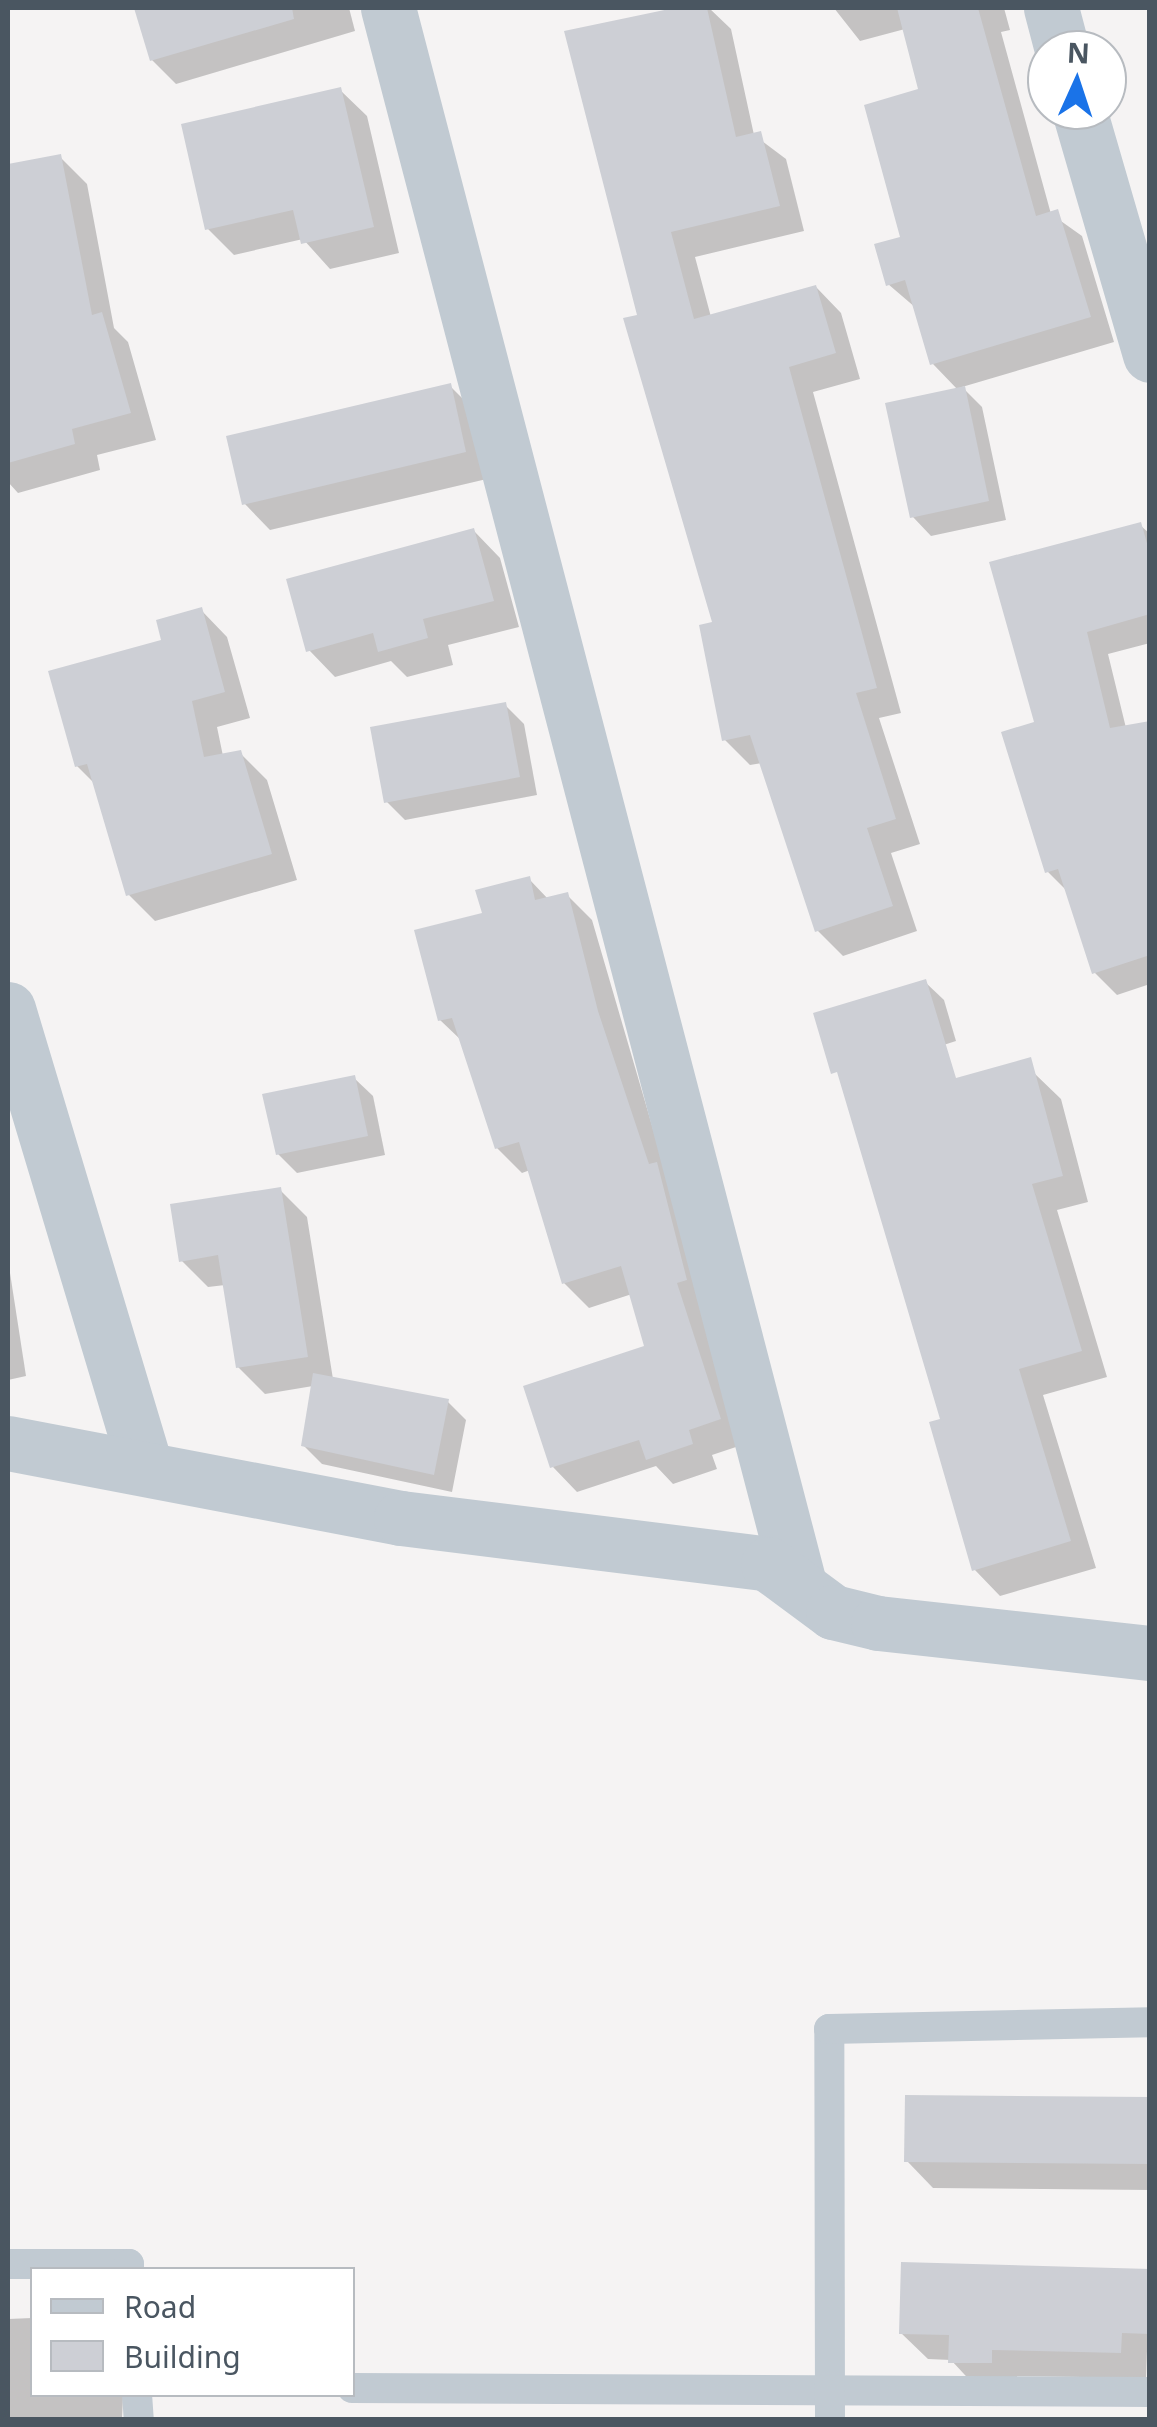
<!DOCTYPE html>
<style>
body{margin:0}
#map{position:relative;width:1157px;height:2427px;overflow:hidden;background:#f5f3f3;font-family:"Noto Sans",sans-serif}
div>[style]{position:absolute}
.shadow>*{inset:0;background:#0003}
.building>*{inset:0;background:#cdcfd5}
.service>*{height:30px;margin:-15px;padding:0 15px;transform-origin:15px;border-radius:15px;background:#c1cad2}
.minor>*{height:55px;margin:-27.5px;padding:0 27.5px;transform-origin:27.5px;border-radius:27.5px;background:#c1cad2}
span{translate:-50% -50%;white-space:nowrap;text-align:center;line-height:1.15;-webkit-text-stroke:8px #fff;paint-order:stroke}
.frame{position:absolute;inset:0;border:10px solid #4a5661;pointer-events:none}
.legend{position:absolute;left:30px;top:2267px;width:325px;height:130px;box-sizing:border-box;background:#fff;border:2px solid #b7bbc0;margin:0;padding:12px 18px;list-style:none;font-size:30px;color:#4a5661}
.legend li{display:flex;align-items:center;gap:20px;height:50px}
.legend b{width:50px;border:2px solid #b7bbc0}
.north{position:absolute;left:1027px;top:30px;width:100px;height:100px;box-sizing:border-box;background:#fff;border:2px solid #b7bbc0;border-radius:50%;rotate:3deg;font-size:28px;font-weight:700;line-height:40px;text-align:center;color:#4a5661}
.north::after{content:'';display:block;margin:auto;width:35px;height:45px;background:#1a73e8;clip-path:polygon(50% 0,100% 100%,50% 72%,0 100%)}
</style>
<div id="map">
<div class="shadow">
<i style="clip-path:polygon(137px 8px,349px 8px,355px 31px,176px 84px,152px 60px)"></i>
<i style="clip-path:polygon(685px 8px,709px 8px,731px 29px,754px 135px,786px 159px,804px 231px,695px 257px,711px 317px,816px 287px,841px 313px,860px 379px,813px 392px,901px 713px,879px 718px,920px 844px,891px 853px,917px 931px,843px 956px,817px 930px,762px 763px,750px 765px,725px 740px,715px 624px,567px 33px)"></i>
<i style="clip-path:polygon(834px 8px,1004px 8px,1010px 30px,1001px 32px,1051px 214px,1082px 236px,1114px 342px,962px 387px,982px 407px,1006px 520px,931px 536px,913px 517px,958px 390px,933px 364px,916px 308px,888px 284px,903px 238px,921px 91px,905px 29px,860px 41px)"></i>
<i style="clip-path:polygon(340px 90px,367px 116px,399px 253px,330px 269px,303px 239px,234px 255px,207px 228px)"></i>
<i style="clip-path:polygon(60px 157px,87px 184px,114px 328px,128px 342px,156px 440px,97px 455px,100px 470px,18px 493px,8px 482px,8px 167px)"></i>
<i style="clip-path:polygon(450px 386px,477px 413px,491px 478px,270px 530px,244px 503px)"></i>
<i style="clip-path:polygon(1140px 525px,1150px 534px,1150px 643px,1108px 654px,1126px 728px,1150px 724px,1150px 984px,1117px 995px,1094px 972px,1069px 893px,1048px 872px,1037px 724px)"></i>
<i style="clip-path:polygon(474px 531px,500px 558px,519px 627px,448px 645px,453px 665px,407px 677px,391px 661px,335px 677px,309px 650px)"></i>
<i style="clip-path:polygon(201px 610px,227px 637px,250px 718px,217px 727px,223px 756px,240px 753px,267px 780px,297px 880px,155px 921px,128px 894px,96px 785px,77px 766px)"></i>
<i style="clip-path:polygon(505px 705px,524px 724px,537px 795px,405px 820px,386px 801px)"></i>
<i style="clip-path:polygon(529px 879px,549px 900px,567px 895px,592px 920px,745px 1444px,712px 1455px,717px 1469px,673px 1484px,656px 1466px,577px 1492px,553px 1467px,647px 1348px,632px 1294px,589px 1308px,564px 1283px,530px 1170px,522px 1173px,497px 1148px,462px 1041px,440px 1020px,485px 915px)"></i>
<i style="clip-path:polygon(925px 982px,944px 1000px,956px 1041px,847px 1076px)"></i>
<i style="clip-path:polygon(1034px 1073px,1061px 1099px,1088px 1202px,1057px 1210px,1107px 1377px,1043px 1395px,1096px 1568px,1000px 1596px,974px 1569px,943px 1420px)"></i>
<i style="clip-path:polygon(354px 1078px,373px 1096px,385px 1155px,297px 1173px,278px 1154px)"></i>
<i style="clip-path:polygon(280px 1190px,307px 1217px,333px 1379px,447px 1401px,466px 1420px,452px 1492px,322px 1464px,304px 1446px,313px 1386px,265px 1394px,238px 1367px,225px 1285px,208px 1287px,182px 1261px)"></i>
<i style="clip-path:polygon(8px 1260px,26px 1376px,8px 1380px)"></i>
<i style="clip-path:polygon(1150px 2099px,1150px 2190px,933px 2188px,907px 2161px)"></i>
<i style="clip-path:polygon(1150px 2271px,1146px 2378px,1017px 2376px,1017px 2389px,977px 2388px,951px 2360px,928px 2359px,901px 2333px)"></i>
<i style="clip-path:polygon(32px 2318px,32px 2394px,146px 2394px,123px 2397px,122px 2418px,8px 2418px,8px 2319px)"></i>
</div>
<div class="building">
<i style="clip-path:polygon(134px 8px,292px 8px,294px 19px,150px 61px)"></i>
<i style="clip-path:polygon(674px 8px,707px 8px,736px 137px,761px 131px,780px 206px,671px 232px,694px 319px,816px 285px,836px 353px,789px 367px,877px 688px,856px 693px,896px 819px,867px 828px,893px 906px,815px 932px,750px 735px,722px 741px,699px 625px,712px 622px,623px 318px,637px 315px,564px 31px)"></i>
<i style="clip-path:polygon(897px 8px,978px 8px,1036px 216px,1058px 209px,1091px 317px,930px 365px,905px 280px,886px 286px,874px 244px,900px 237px,864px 105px,918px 89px)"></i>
<i style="clip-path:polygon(341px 87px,374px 227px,301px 244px,293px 210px,205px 230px,181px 124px)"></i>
<i style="clip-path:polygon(61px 154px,92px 315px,102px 312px,131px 413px,72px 429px,75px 444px,8px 463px,8px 164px)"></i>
<i style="clip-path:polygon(451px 383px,466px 452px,242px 505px,226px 436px)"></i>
<i style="clip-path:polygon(965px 386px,989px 501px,910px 518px,885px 403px)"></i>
<i style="clip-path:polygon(1141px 522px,1150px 554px,1150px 614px,1087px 632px,1110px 728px,1150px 721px,1150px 955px,1092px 974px,1058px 869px,1045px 873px,1001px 732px,1034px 722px,989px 562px)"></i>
<i style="clip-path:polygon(474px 528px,494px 601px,423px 619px,428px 638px,378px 652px,373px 633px,306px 652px,286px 579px)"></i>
<i style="clip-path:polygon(202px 607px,225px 692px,192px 701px,204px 757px,241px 750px,272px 854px,126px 896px,87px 764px,75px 767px,48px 671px,161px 640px,156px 620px)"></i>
<i style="clip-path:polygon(506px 702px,520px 777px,384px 803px,370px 727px)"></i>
<i style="clip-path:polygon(530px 876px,535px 900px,568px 892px,598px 1011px,649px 1164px,657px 1162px,687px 1280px,677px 1283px,721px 1419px,689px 1430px,693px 1444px,646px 1460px,639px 1440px,550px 1468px,523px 1386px,644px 1346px,621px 1266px,562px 1284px,519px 1142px,495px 1149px,452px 1018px,438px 1021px,414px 930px,482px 913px,475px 890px)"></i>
<i style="clip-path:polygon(926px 979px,956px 1078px,1031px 1057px,1063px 1176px,1032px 1184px,1082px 1351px,1019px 1369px,1071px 1541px,972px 1571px,929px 1422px,940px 1419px,837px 1072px,831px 1074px,813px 1013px)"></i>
<i style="clip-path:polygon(355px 1075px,368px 1136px,276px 1155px,262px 1094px)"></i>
<i style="clip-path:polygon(281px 1187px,308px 1357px,236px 1368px,218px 1255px,179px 1262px,170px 1204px)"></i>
<i style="clip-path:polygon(313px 1373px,449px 1399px,434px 1475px,301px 1446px)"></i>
<i style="clip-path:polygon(905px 2095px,1150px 2097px,1150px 2164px,904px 2162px)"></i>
<i style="clip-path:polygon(901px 2262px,1150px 2269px,1150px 2334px,1122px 2333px,1121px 2353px,992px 2350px,992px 2363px,948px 2363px,949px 2335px,899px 2334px)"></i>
</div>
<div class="service">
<i style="left:8px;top:2264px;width:121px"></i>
<i style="left:129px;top:2264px;width:6px;rotate:90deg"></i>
<i style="left:352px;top:2388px;width:798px;rotate:0.29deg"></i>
<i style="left:137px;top:2394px;width:26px;rotate:86deg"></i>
<i style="left:830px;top:2420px;width:391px;rotate:-90.1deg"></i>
<i style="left:829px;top:2029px;width:321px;rotate:-1.2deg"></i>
</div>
<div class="minor">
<i style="left:388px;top:8px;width:1625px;rotate:75.38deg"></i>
<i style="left:1051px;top:8px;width:43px;rotate:75.3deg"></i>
<i style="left:1079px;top:110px;width:255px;rotate:73.8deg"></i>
<i style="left:8px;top:1009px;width:478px;rotate:73.3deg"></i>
<i style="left:8px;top:1443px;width:400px;rotate:10.8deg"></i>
<i style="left:401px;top:1518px;width:370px;rotate:7.1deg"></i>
<i style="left:768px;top:1564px;width:81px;rotate:36.4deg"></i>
<i style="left:833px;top:1612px;width:46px;rotate:13.7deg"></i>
<i style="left:878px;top:1623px;width:274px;rotate:6.3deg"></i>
</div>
<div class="frame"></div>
<ul class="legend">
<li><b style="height:12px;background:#c1cad2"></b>Road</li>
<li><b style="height:28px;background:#cdcfd5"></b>Building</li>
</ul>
<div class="north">N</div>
</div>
